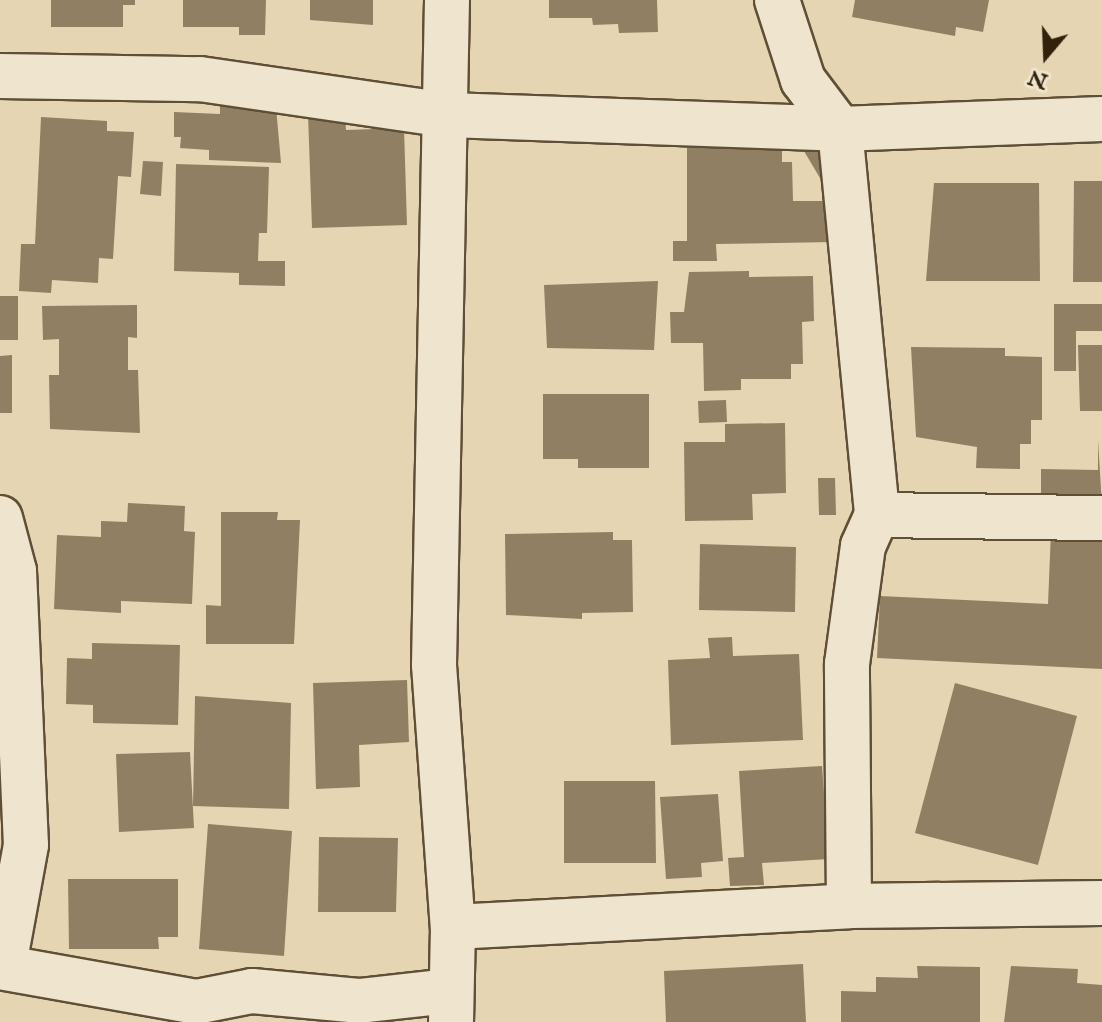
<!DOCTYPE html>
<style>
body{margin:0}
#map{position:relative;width:1102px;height:1022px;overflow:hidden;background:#e6d5b2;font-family:"IM FELL English",serif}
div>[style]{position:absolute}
.building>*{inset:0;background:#907f62}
.roads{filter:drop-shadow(2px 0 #5f4f36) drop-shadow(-2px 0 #5f4f36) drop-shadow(0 2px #5f4f36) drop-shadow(0 -2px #5f4f36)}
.street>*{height:44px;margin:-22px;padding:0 22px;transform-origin:22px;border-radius:22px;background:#efe4cd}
span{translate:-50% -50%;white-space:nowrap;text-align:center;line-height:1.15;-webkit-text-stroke:6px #efe4cd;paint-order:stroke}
.north{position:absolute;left:1006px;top:16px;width:80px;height:80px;-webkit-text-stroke:6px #efe4cd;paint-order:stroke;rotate:199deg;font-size:22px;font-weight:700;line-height:32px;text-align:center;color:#32220c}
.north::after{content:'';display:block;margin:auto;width:28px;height:36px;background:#32220c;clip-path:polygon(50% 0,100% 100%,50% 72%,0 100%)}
</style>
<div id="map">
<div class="building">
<i style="clip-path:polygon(51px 0,135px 0,135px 5px,123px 5px,123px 27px,51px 27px)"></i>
<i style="clip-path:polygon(183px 0,266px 0,265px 35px,239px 35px,239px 27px,183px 27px)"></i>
<i style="clip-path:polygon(310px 0,373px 0,373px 25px,310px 20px)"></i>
<i style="clip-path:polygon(549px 0,657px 0,658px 32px,619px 33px,618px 24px,593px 25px,592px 18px,549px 18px)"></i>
<i style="clip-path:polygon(855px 0,989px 0,983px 32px,956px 27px,955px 36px,852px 17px)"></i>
<i style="clip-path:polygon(220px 104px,276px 107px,281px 163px,209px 160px,209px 150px,180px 148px,181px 137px,174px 137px,174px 112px,220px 114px)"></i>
<i style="clip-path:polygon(345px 113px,346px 130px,404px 128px,407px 225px,312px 228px,308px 114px)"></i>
<i style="clip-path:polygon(41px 117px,107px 121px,107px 131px,134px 132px,131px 177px,118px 176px,113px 259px,99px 258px,98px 283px,52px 280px,51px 293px,19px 291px,21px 244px,35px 244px)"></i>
<i style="clip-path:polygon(812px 133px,835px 170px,820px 178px,798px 141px)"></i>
<i style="clip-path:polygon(782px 147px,782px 162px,792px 162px,793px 201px,834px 201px,834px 242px,716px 244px,717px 261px,673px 261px,673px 241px,687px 241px,687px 148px)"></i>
<i style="clip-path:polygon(143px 161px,163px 162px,161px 196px,140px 194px)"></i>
<i style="clip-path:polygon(176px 164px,269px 167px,267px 233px,259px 233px,258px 261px,285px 261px,285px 286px,239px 285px,239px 273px,174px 271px)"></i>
<i style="clip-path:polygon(1074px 181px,1102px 181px,1102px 282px,1073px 282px)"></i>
<i style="clip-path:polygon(934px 183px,1039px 183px,1040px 281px,926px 281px)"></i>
<i style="clip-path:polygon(749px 271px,749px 277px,813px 276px,814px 321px,802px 322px,803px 364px,791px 364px,791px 379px,741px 379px,741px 390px,704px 391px,703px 343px,671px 343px,670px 312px,684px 312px,689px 272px)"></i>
<i style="clip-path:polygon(658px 281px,654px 350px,547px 348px,544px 285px)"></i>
<i style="clip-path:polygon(0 296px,18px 296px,18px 340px,0 340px)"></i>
<i style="clip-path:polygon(1054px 304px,1102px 304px,1102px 331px,1076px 331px,1076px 371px,1054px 371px)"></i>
<i style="clip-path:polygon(137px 305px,137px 338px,128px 337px,128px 370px,138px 370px,140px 433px,50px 429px,49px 375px,59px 375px,59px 339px,43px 340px,42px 306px)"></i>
<i style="clip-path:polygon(1078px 345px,1102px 345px,1102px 411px,1080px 411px)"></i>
<i style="clip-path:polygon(911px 347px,1005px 348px,1005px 356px,1042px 357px,1042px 420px,1031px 420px,1031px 444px,1020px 444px,1020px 469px,976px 468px,977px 447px,916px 437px)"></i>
<i style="clip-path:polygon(12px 355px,12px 413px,0 413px,0 356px)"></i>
<i style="clip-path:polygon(543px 394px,649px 394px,649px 468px,578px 468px,578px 459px,543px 459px)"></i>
<i style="clip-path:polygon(726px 400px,727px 422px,699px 423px,698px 401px)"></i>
<i style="clip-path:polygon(785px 423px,786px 493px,752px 494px,753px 520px,685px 521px,684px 442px,725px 442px,725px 424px)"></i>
<i style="clip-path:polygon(1098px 440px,1102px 505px,1041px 504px,1041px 469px,1098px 470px)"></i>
<i style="clip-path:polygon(818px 478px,835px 478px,836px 515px,819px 515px)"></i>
<i style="clip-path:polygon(128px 503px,185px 506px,184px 531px,195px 532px,192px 604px,121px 601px,121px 613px,54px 609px,57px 535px,101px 537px,101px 521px,127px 522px)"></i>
<i style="clip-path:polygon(221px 512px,278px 512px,277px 520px,300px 520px,294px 644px,206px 644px,206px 605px,221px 606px)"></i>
<i style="clip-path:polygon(1051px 531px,1102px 534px,1102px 669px,877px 658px,880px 596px,1048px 604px)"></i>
<i style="clip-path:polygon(613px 532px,613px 540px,632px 540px,633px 612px,582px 613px,582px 619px,506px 615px,505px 534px)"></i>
<i style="clip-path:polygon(700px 544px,796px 547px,795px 612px,699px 610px)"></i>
<i style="clip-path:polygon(732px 637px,733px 656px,799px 654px,803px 740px,671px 745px,668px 660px,710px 658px,708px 638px)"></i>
<i style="clip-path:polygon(92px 643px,180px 645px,178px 725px,93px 723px,93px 705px,66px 704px,67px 658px,92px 659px)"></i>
<i style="clip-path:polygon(407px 680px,409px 742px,359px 745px,360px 787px,316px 789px,313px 683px)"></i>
<i style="clip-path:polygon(955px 683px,1077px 716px,1038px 865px,915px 833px)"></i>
<i style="clip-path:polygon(195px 696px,291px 703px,289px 809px,193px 806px)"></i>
<i style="clip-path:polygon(190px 752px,194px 828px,119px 832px,116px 754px)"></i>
<i style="clip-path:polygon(822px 766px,829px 859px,762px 863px,764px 885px,730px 886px,728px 858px,744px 857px,739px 771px)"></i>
<i style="clip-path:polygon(564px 781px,655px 781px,656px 863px,564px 863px)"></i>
<i style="clip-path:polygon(718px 794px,723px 861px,701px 863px,702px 877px,666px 879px,660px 797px)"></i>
<i style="clip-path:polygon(208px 824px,292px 831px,284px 956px,199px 949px)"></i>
<i style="clip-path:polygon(319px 837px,398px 838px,396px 912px,318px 912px)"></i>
<i style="clip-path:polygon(68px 879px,178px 879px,178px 937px,158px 937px,159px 949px,69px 949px)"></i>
<i style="clip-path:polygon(803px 964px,806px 1022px,666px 1022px,664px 971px)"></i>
<i style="clip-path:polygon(917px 966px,980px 967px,980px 1022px,841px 1022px,841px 991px,876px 992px,876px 977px,918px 978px)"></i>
<i style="clip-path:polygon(1011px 966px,1078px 969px,1077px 983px,1102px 985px,1102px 1022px,1004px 1022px)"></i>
</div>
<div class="roads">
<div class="street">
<i style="left:447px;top:0;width:665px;rotate:91.12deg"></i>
<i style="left:434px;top:665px;width:263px;rotate:85.9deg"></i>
<i style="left:453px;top:927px;width:95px;rotate:91.2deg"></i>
<i style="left:777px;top:0;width:84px;rotate:72deg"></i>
<i style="left:803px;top:80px;width:61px;rotate:52.9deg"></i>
<i style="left:840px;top:129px;width:388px;rotate:84.5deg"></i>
<i style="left:0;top:76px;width:200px;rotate:0.9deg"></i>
<i style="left:200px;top:79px;width:251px;rotate:8.3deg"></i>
<i style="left:448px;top:115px;width:392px;rotate:2deg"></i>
<i style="left:840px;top:129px;width:262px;rotate:-2.2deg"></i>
<i style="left:0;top:518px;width:55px;rotate:75.2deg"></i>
<i style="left:14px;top:571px;width:274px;rotate:87.5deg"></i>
<i style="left:26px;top:845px;width:122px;rotate:100.4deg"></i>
<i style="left:849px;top:906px;width:242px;rotate:-90.5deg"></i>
<i style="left:847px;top:664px;width:119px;rotate:-82.3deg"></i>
<i style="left:863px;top:546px;width:34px;rotate:-66deg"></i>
<i style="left:877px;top:515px;width:225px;rotate:0.8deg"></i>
<i style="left:453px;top:927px;width:397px;rotate:-3deg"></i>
<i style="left:849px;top:906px;width:253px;rotate:-0.7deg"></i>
<i style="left:0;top:967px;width:199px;rotate:10.1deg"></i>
<i style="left:196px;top:1002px;width:57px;rotate:-11.1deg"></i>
<i style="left:252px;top:991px;width:107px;rotate:5.3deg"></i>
<i style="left:359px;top:1001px;width:92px;rotate:-6.3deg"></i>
</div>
</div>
<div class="north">N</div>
</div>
